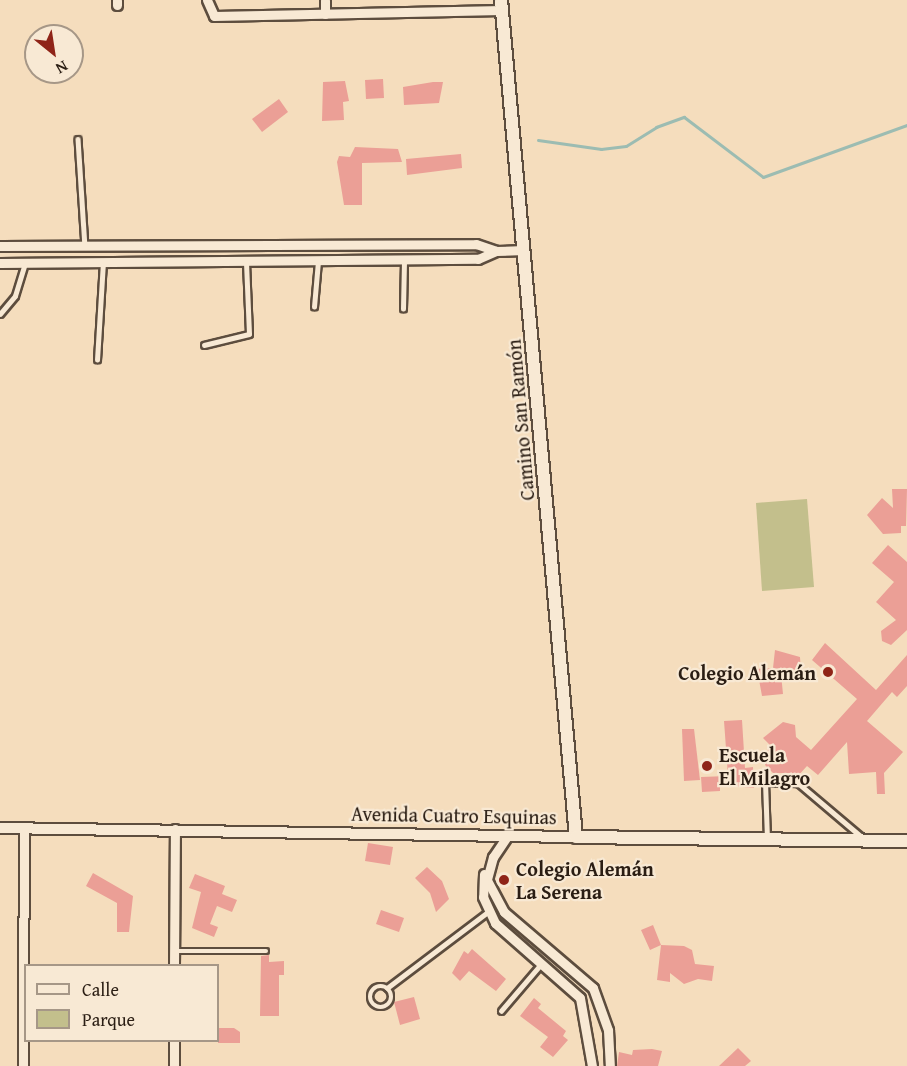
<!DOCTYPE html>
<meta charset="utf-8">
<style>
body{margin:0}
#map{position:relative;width:907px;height:1066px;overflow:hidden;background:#f5ddbd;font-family:"Gentium Book Plus",serif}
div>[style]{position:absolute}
.green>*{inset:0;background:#c3bf8c}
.stream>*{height:3px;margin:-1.5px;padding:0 1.5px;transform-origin:1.5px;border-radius:1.5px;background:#9cbcb2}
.building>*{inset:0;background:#eb9f96}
.roads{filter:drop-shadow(2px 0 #5d4d3e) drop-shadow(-2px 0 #5d4d3e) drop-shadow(0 2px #5d4d3e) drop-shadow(0 -2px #5d4d3e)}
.service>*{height:4.5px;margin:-2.25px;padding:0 2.25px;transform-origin:2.25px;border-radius:2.25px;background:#f8e9d4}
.service>.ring{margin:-2.25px;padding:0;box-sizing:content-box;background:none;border:4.5px solid #f8e9d4;border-radius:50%}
.minor>*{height:9px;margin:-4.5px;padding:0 4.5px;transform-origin:4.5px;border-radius:4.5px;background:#f8e9d4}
.tertiary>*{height:10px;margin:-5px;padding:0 5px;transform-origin:5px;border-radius:5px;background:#f8e9d4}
.secondary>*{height:12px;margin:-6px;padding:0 6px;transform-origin:6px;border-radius:6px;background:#f8e9d4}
.dots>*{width:16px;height:16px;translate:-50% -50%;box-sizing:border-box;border:3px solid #f8e9d4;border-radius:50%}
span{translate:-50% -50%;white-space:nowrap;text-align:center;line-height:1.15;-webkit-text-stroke:4.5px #f8e9d4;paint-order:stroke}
.street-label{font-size:20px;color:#2a1d13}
.poi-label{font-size:20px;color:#2a1d13;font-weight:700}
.right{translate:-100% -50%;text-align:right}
.left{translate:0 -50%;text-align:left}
.legend{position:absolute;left:24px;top:964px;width:195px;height:78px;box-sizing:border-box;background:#f8e9d4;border:2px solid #a69787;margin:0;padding:8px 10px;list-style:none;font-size:18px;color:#2a1d13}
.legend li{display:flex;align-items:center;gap:12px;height:30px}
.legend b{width:30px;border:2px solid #a69787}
.north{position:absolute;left:24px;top:24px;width:60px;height:60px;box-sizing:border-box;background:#f8e9d4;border:2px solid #a69787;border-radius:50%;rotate:150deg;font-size:16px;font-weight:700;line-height:24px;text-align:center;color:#2a1d13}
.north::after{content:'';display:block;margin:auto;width:21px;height:27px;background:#8f2418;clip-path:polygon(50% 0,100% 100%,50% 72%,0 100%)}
</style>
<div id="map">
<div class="green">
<i style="clip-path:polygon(807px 499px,814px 587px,762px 591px,756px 503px)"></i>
</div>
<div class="stream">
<i style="left:538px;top:140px;width:64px;rotate:8.1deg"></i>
<i style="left:601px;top:149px;width:25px;rotate:-7deg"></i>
<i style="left:626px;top:146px;width:36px;rotate:-32deg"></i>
<i style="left:656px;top:127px;width:30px;rotate:-20deg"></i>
<i style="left:684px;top:117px;width:99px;rotate:37.2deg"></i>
<i style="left:763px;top:177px;width:153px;rotate:-19.9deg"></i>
</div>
<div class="building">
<i style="clip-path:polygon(383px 79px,384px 98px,366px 99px,365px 80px)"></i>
<i style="clip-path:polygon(345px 81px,349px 101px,343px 102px,344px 120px,322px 121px,323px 82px)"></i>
<i style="clip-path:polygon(433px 82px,443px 82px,439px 103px,404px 105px,403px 87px)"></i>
<i style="clip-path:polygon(279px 99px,288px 112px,262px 132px,252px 119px)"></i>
<i style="clip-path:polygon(355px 147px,398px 149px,402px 162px,362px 163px,362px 205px,344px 205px,337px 162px,339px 156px,350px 157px)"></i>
<i style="clip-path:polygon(461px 154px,462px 168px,407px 175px,406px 159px)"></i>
<i style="clip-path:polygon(892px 489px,907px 489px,906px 526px,901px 526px,901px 533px,883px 534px,867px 515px,882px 498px,893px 508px)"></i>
<i style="clip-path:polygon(888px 545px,907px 562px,907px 630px,891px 645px,882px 641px,881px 631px,896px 620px,876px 602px,894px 582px,872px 563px)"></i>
<i style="clip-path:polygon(825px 643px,876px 690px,907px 655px,907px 686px,897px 697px,892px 692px,867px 721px,903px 752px,884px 773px,885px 794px,877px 794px,876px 772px,849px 774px,847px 742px,818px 775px,807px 766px,797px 777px,792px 773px,773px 773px,765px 765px,769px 744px,763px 738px,783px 722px,795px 725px,796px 737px,811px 750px,857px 699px,812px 660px)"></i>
<i style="clip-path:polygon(775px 650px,800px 657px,801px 672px,781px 674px,783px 694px,762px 696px,757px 669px,773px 668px)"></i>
<i style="clip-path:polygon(742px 720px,745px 768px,753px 767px,754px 788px,720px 785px,720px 791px,702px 792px,701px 777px,728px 776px,724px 721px)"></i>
<i style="clip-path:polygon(682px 729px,694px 729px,700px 780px,684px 781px)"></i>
<i style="clip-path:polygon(368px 843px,393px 847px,390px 865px,365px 861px)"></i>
<i style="clip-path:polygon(427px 867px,442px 881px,449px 899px,436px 912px,430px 893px,415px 878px)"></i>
<i style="clip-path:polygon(93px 873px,133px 896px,129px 932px,117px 932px,117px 903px,86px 886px)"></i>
<i style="clip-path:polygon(195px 874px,225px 886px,222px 894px,237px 900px,232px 912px,217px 906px,210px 924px,218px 927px,214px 937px,192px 928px,201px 892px,189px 888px)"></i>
<i style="clip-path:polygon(381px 910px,404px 918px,399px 932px,376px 924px)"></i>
<i style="clip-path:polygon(653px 925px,661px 945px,684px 946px,692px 950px,695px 964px,714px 966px,712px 981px,698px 979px,684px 984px,670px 973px,670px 982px,657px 980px,661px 945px,650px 950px,641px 930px)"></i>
<i style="clip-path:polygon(472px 949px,506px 979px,496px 991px,469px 971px,460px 981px,452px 973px,464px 951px,468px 954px)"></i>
<i style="clip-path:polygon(269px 955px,269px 962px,284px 961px,284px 975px,279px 975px,279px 1016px,260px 1016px,261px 956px)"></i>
<i style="clip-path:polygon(414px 997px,420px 1019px,400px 1025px,394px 1002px)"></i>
<i style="clip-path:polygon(534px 998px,541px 1004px,538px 1008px,566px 1031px,563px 1036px,568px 1040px,553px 1057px,540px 1047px,548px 1037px,520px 1016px)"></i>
<i style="clip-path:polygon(218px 1028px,234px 1028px,240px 1032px,240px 1043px,218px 1043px)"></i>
<i style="clip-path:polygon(738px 1048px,751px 1061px,745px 1066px,719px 1066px)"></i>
<i style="clip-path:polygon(652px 1049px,662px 1051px,658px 1066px,617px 1066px,619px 1052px,632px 1055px,633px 1050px)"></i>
</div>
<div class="roads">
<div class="service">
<i style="left:78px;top:139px;width:107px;rotate:86.3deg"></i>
<i style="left:314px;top:307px;width:46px;rotate:-85deg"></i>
<i style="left:403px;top:309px;width:49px;rotate:-88.8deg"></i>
<i style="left:0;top:314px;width:23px;rotate:-50deg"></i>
<i style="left:15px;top:296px;width:34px;rotate:-73deg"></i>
<i style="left:204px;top:345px;width:46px;rotate:-13.7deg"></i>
<i style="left:249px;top:334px;width:72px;rotate:-92.4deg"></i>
<i style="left:97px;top:360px;width:97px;rotate:-86.5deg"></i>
<i style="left:767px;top:839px;width:57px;rotate:-92deg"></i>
<i style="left:765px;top:782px;width:33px;rotate:2deg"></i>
<i style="left:798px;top:783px;width:84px;rotate:40.2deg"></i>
<i style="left:174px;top:951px;width:92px"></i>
<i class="ring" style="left:370px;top:986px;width:17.5px;height:17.5px"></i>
<i style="left:387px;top:988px;width:126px;rotate:-37deg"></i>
<i style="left:501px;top:1011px;width:63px;rotate:-49.5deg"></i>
</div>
<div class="minor">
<i style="left:117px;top:0;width:5px;rotate:90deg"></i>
<i style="left:207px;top:0;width:17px;rotate:66deg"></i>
<i style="left:214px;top:16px;width:288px;rotate:-1.2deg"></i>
<i style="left:325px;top:0;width:14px;rotate:90deg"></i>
<i style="left:0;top:246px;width:476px;rotate:-0.2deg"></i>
<i style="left:476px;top:244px;width:21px;rotate:19deg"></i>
<i style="left:496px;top:251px;width:28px;rotate:-2deg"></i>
<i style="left:0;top:263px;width:478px;rotate:-0.5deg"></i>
<i style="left:478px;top:259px;width:20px;rotate:-24deg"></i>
<i style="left:508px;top:835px;width:27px;rotate:124deg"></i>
<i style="left:493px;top:857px;width:24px;rotate:105deg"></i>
<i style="left:487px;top:880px;width:36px;rotate:62deg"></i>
<i style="left:504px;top:912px;width:117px;rotate:40.5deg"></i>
<i style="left:593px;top:988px;width:45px;rotate:70.3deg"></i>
<i style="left:608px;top:1030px;width:36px;rotate:87deg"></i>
<i style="left:484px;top:874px;width:23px;rotate:92deg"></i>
<i style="left:483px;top:897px;width:29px;rotate:65deg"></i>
<i style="left:495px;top:923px;width:113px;rotate:41.4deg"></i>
<i style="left:580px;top:998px;width:69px;rotate:80deg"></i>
<i style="left:174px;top:966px;width:137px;rotate:-89.6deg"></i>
<i style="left:23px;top:1066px;width:238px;rotate:-89.8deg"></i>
<i style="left:174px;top:1066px;width:26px;rotate:-90deg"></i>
</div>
<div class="tertiary">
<i style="left:0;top:828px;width:576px;rotate:0.9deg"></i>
</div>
<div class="secondary">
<i style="left:501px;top:0;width:840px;rotate:84.88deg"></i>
<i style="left:576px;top:837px;width:331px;rotate:0.7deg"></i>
</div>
</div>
<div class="dots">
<i style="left:828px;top:672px;background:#8f2418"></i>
<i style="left:707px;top:766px;background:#8f2418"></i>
<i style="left:504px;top:880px;background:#8f2418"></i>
</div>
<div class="street-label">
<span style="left:520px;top:420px;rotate:-95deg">Camino San Ramón</span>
<span style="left:454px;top:815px;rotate:1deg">Avenida Cuatro Esquinas</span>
</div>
<div class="poi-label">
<span class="right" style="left:816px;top:672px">Colegio Alemán</span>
<span class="left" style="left:719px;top:766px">Escuela<br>El Milagro</span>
<span class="left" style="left:516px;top:880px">Colegio Alemán<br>La Serena</span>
</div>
<ul class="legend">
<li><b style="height:8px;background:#f8e9d4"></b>Calle</li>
<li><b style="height:16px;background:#c3bf8c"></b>Parque</li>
</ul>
<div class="north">N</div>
</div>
